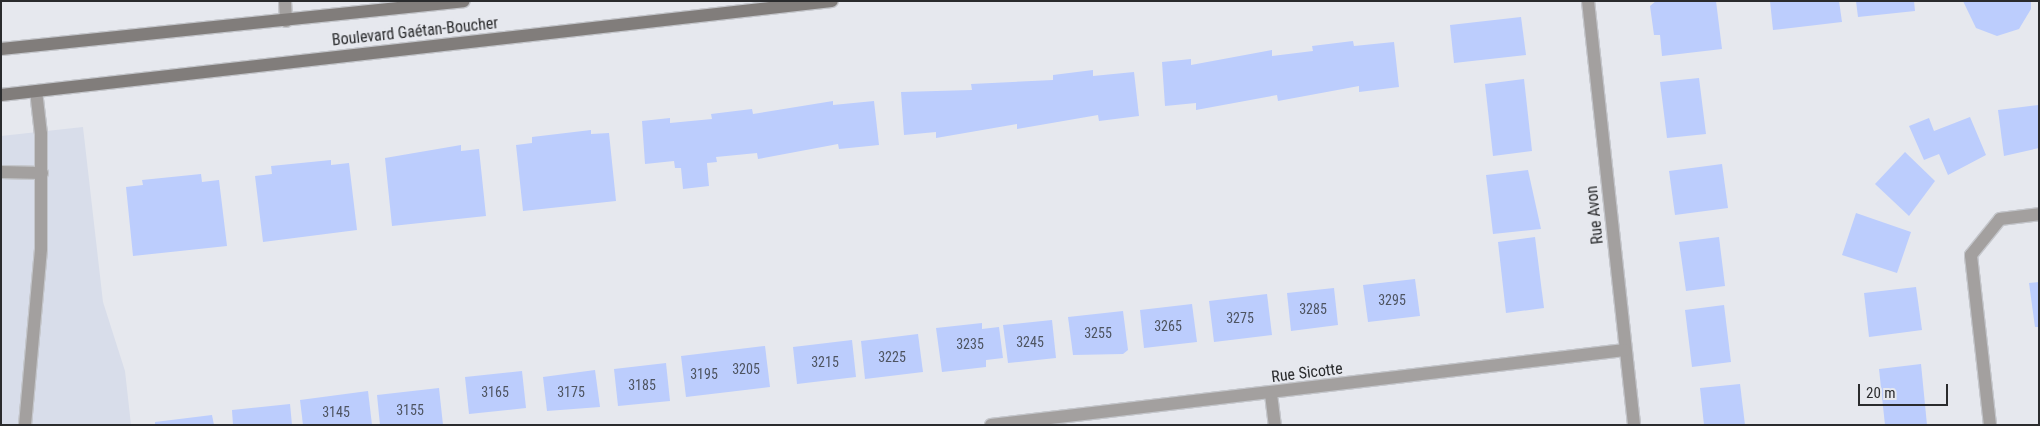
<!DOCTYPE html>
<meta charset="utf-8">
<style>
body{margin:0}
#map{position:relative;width:2040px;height:426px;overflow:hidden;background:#e6e8ee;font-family:"Roboto Condensed",sans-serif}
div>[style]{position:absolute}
.built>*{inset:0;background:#d8ddea}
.building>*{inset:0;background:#bccdfd}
.roads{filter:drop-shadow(1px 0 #c4c6cb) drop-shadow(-1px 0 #c4c6cb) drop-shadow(0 1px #c4c6cb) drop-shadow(0 -1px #c4c6cb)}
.lane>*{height:12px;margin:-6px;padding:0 6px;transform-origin:6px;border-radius:6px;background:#a3a09f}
.street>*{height:12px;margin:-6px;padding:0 6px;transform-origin:6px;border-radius:6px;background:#a3a09f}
.secondary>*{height:12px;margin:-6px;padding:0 6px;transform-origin:6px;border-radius:6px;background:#817d7b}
span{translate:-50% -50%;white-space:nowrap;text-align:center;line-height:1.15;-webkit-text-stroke:4px #e6e8ee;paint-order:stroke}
.number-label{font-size:14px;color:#4e5461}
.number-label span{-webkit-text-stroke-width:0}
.street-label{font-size:16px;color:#2a2b2d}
.frame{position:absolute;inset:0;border:2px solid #2a2b2d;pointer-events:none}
.scale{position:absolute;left:1858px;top:384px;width:90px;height:22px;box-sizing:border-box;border:2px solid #2a2b2d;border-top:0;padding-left:6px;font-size:15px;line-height:18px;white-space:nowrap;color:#2a2b2d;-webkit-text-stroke:4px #e6e8ee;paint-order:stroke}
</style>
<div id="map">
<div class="built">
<i style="clip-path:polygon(83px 127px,103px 302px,125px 371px,131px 425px,1px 425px,1px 136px)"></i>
</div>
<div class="building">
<i style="clip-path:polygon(1656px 1px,1716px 1px,1722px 49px,1662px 56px,1660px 35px,1654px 35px,1650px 6px)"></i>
<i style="clip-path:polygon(1770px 1px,1839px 1px,1842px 22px,1773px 30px)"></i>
<i style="clip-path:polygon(1856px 1px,1914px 1px,1915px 11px,1858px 17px)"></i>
<i style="clip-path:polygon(1963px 1px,2031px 1px,2031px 9px,2019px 29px,1997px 36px,1976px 28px)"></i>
<i style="clip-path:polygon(1521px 17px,1526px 55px,1454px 63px,1450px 25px)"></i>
<i style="clip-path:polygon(1353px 41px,1354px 46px,1394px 42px,1399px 87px,1359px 92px,1359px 86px,1278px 101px,1277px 95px,1196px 110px,1196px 103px,1165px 106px,1162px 62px,1191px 59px,1191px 65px,1272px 50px,1272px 56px,1313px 51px,1312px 46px)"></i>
<i style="clip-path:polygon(1093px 70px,1093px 76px,1134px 72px,1139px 116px,1099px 121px,1098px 115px,1017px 129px,1017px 124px,936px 138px,936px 132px,904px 135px,901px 92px,972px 90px,971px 84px,1053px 80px,1053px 75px)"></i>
<i style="clip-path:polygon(1699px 78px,1706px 134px,1667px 138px,1660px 82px)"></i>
<i style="clip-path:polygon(1524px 79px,1532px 151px,1493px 156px,1485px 84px)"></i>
<i style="clip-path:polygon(833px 101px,833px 105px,874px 101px,879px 145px,839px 149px,838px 144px,758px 159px,757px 153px,716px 157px,717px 162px,707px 163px,709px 186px,683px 189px,681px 168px,675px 168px,674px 161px,645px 164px,642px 121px,670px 118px,670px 123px,712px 119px,711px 114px,752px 109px,753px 114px)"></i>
<i style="clip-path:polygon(2039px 105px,2039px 148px,2004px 156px,1998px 110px)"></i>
<i style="clip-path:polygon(1970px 117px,1986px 155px,1948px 175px,1939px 154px,1924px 160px,1909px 126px,1929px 118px,1934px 131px)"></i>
<i style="clip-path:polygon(591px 130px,591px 134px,609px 133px,616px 201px,523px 211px,516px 145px,532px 143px,532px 137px)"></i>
<i style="clip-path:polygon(461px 145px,461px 151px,479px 149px,486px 216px,392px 226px,385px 158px)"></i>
<i style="clip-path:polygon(1905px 152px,1935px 181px,1909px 216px,1875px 184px)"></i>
<i style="clip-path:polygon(331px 160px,331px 165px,349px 163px,357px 230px,263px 242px,255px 176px,272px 174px,271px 166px)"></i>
<i style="clip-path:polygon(1722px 164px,1728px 208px,1675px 215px,1669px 171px)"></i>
<i style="clip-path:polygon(1528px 170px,1541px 229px,1493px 234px,1486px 175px)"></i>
<i style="clip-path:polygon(201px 174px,202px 182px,219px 180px,227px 246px,133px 256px,126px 187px,143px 185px,142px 180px)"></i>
<i style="clip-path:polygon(1856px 213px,1911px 232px,1897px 273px,1842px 255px)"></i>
<i style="clip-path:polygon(1535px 237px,1544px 308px,1506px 313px,1498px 242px)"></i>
<i style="clip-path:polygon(1719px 237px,1725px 286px,1686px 291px,1679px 242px)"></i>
<i style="clip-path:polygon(1415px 279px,1420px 316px,1368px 322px,1363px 285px)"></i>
<i style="clip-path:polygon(2039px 282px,2039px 327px,2035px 327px,2029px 283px)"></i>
<i style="clip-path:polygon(1916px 287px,1922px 330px,1869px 337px,1864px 293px)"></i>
<i style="clip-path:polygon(1334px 288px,1338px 325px,1291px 331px,1287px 293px)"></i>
<i style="clip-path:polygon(1267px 294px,1272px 335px,1214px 342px,1209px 301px)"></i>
<i style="clip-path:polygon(1192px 304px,1197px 342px,1144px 348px,1140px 310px)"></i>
<i style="clip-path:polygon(1724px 305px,1731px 362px,1692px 367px,1685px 310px)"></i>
<i style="clip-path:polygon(1123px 311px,1128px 350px,1123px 354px,1073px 355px,1068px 317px)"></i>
<i style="clip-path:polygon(1052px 320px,1056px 358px,1008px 363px,1003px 325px)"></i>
<i style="clip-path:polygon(982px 323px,982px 329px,999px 327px,1003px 358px,986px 360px,986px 367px,942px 372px,936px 328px)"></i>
<i style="clip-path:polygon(918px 334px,923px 372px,865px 379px,861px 341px)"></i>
<i style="clip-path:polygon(852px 340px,856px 377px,797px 384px,793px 347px)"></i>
<i style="clip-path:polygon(765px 346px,770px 387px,686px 397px,681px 356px)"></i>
<i style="clip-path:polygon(666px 363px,670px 401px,618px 406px,614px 369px)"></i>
<i style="clip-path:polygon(1921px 364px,1927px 425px,1885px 425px,1879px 369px)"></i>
<i style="clip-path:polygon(595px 370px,600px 407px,547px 411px,543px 377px)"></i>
<i style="clip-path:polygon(522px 371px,526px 408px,469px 414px,465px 377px)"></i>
<i style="clip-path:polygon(1740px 384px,1745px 425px,1704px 425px,1700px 388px)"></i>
<i style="clip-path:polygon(439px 388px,443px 425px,380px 425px,377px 395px)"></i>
<i style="clip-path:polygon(368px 391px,372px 425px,303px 425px,300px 400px)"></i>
<i style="clip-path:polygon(290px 404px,292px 425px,233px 425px,232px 410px)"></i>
<i style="clip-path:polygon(212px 415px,214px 425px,155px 425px,155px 422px)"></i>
</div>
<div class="roads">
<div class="lane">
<i style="left:1px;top:172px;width:41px;rotate:1.4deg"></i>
<i style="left:25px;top:425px;width:177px;rotate:-84.8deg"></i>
<i style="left:41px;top:249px;width:115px;rotate:-90deg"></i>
<i style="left:41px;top:134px;width:43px;rotate:-96.6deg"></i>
</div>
<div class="street">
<i style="left:285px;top:1px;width:20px;rotate:87deg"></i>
<i style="left:1588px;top:1px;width:426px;rotate:83.8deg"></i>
<i style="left:1271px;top:394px;width:31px;rotate:83deg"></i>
<i style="left:991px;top:425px;width:638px;rotate:-6.75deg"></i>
<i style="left:1990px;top:425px;width:171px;rotate:-96.4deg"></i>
<i style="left:1971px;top:255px;width:46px;rotate:-51.1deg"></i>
<i style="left:2000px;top:219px;width:39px;rotate:-7deg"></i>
</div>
<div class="secondary">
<i style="left:1px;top:49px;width:465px;rotate:-5.9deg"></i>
<i style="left:1px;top:95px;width:836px;rotate:-6.45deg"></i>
</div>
</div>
<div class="number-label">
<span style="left:1392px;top:300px">3295</span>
<span style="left:1313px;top:309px">3285</span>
<span style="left:1240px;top:318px">3275</span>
<span style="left:1168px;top:326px">3265</span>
<span style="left:1098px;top:333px">3255</span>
<span style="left:1030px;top:342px">3245</span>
<span style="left:970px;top:344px">3235</span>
<span style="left:892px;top:357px">3225</span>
<span style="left:825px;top:362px">3215</span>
<span style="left:746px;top:369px">3205</span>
<span style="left:704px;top:374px">3195</span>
<span style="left:642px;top:385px">3185</span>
<span style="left:495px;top:392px">3165</span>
<span style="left:571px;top:392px">3175</span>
<span style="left:410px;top:410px">3155</span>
<span style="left:336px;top:412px">3145</span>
</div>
<div class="street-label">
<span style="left:415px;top:32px;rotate:-6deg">Boulevard Gaétan-Boucher</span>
<span style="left:1595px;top:215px;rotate:-96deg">Rue Avon</span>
<span style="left:1307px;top:373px;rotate:-7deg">Rue Sicotte</span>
</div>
<div class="frame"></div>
<div class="scale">20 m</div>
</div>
